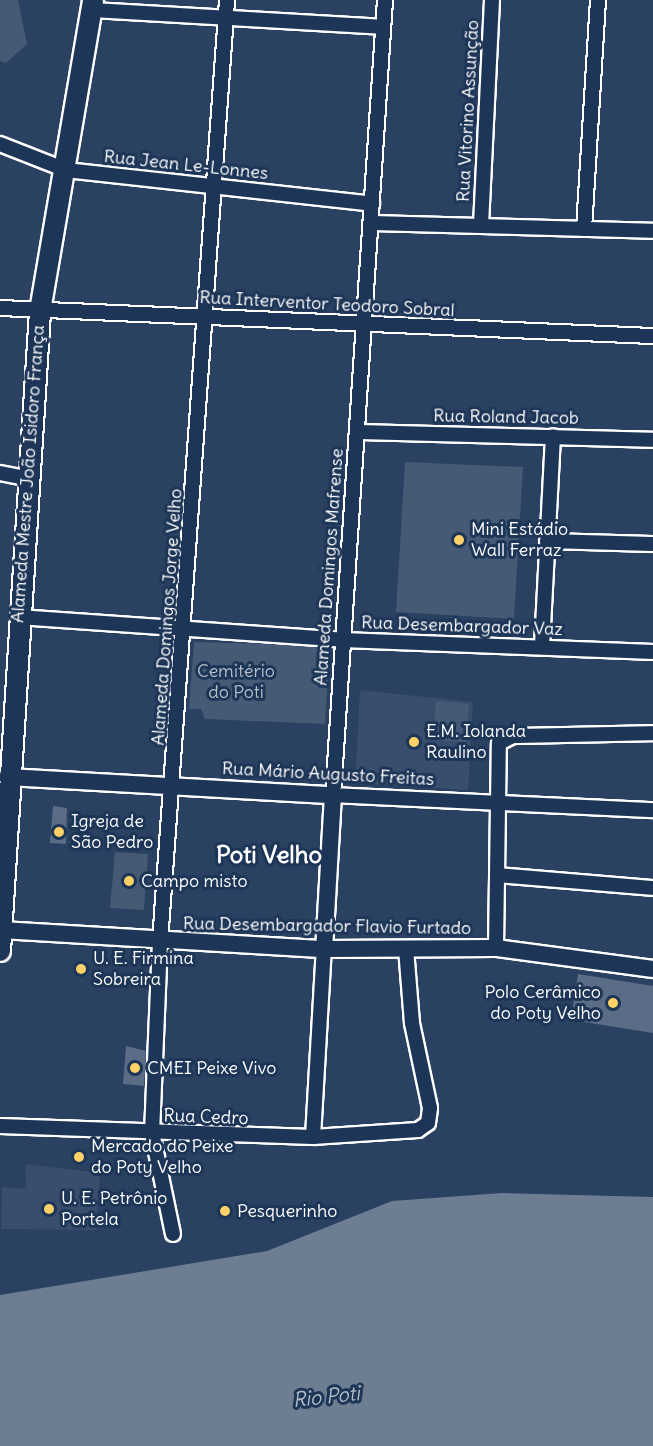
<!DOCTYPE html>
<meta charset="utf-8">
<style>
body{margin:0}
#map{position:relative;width:653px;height:1446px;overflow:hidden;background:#2a4161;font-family:Delius,sans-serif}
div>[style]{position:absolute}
.built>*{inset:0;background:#394e6c}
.green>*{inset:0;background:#465975}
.water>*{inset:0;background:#6d7d92}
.building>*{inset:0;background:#5b6c86}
.roads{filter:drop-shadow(2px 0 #fff) drop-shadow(-2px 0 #fff) drop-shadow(0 2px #fff) drop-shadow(0 -2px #fff)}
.minor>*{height:14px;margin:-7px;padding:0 7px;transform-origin:7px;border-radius:7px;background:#1d3557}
.tertiary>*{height:16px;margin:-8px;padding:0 8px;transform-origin:8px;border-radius:8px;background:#1d3557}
.secondary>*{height:20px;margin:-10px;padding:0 10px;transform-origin:10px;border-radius:10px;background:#1d3557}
.dots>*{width:16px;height:16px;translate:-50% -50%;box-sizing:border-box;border:3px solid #1d3557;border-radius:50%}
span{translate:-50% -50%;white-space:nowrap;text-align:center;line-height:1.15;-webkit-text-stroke:6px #1d3557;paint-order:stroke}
.street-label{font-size:18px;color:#fff}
.poi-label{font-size:18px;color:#fff}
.left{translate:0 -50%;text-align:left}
.right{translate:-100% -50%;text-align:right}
.park-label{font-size:18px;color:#b5bdc8}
.water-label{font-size:20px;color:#b6bec8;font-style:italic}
.district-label{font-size:24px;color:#fff;font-weight:700}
</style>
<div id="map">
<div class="built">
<i style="clip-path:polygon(360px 690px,473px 702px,468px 790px,355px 783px)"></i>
<i style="clip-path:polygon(25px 1164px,100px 1173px,96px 1230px,1px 1229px,2px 1187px,26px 1189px)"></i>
</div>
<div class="green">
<i style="clip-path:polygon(0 0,18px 0,27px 44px,6px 63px,0 61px)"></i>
<i style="clip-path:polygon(405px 462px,523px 467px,514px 619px,396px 612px)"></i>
<i style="clip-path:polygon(194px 642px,330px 646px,325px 724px,205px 719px,201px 709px,189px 709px)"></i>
<i style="clip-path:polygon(436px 701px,469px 704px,466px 742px,433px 740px)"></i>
<i style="clip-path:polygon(115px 852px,148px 854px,144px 910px,110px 908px)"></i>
</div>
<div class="water">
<i style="clip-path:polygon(502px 1193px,653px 1197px,653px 1446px,0 1446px,0 1295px,267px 1251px,392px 1201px)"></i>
</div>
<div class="building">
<i style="clip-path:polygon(53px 806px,67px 808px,66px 844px,50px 843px)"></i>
<i style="clip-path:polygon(578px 974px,653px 986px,653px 1033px,571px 1020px)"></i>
<i style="clip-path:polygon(126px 1046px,146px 1051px,144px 1086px,123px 1084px)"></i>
</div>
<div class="roads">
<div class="minor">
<i style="left:385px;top:0;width:797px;rotate:93.74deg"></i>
<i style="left:333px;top:795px;width:320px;rotate:2.7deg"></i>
<i style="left:91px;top:10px;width:292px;rotate:3.3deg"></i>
<i style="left:0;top:144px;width:71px;rotate:21.5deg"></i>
<i style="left:66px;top:170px;width:308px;rotate:6.3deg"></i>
<i style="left:371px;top:223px;width:282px;rotate:1.6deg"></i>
<i style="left:481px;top:225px;width:225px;rotate:-87.2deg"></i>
<i style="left:584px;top:229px;width:229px;rotate:-86.5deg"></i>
<i style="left:0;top:308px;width:654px;rotate:2.46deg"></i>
<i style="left:357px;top:432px;width:296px;rotate:1.5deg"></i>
<i style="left:0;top:473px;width:26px;rotate:11deg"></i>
<i style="left:547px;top:541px;width:106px;rotate:1.6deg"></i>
<i style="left:18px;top:617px;width:326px;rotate:4deg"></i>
<i style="left:343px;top:640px;width:310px;rotate:2.2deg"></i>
<i style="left:542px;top:646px;width:210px;rotate:-87deg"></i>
<i style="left:498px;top:875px;width:156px;rotate:4.8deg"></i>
<i style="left:496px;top:948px;width:205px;rotate:-89.2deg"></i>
<i style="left:499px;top:743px;width:16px;rotate:-27deg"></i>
<i style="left:513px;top:736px;width:140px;rotate:-1.2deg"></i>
<i style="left:0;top:1126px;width:313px;rotate:2deg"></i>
<i style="left:313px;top:1137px;width:105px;rotate:-3.8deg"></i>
<i style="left:418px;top:1130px;width:12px;rotate:-35deg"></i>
<i style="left:428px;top:1123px;width:15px;rotate:-82deg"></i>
<i style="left:430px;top:1108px;width:87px;rotate:-102deg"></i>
<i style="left:412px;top:1023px;width:74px;rotate:-94.6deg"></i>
<i style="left:313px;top:1137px;width:188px;rotate:-86.7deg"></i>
<i style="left:173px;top:1234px;width:103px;rotate:-101.7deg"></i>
<i style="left:152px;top:1133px;width:191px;rotate:-87.6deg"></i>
<i style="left:160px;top:942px;width:944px;rotate:-85.93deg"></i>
</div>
<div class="tertiary">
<i style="left:7px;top:777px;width:326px;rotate:3.2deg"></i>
<i style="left:333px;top:795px;width:154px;rotate:93.3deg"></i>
<i style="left:1px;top:930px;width:324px;rotate:3.4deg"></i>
<i style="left:324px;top:949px;width:172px;rotate:-0.3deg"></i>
<i style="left:496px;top:948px;width:158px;rotate:7.6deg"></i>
</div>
<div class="secondary">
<i style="left:0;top:951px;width:641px;rotate:-86.42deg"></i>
<i style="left:40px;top:311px;width:315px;rotate:-80.3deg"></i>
</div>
</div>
<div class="dots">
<i style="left:459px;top:540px;background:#ffd166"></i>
<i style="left:414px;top:742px;background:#ffd166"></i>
<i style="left:59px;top:832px;background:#ffd166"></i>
<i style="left:129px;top:881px;background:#ffd166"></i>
<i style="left:81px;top:969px;background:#ffd166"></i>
<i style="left:613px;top:1003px;background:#ffd166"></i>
<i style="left:135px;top:1068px;background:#ffd166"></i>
<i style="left:79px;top:1157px;background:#ffd166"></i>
<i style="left:49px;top:1209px;background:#ffd166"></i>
<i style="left:225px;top:1211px;background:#ffd166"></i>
</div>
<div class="street-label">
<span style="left:468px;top:111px;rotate:-87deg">Rua Vitorino Assunção</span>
<span style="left:186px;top:165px;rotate:6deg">Rua Jean Le-Lonnes</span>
<span style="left:327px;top:304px;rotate:3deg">Rua Interventor Teodoro Sobral</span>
<span style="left:506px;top:417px;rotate:1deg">Rua Roland Jacob</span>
<span style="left:28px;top:474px;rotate:-86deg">Alameda Mestre João Isidoro França</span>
<span style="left:329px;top:567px;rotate:-86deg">Alameda Domingos Mafrense</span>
<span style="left:167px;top:617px;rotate:-86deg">Alameda Domingos Jorge Velho</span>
<span style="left:462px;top:626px;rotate:2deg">Rua Desembargador Vaz</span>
<span style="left:328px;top:774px;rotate:3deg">Rua Mário Augusto Freitas</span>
<span style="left:327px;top:926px;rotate:1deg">Rua Desembargador Flavio Furtado</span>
<span style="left:206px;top:1117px;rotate:2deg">Rua Cedro</span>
</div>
<div class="poi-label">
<span class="left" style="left:471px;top:540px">Mini Estádio<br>Wall Ferraz</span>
<span class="left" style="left:426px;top:742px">E.M. Iolanda<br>Raulino</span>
<span class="left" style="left:71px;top:832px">Igreja de<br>São Pedro</span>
<span class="left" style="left:141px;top:881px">Campo misto</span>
<span class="left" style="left:93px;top:969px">U. E. Firmina<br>Sobreira</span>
<span class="right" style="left:601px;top:1003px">Polo Cerâmico<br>do Poty Velho</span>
<span class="left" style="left:147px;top:1068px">CMEI Peixe Vivo</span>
<span class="left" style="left:91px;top:1157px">Mercado do Peixe<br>do Poty Velho</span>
<span class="left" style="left:61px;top:1209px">U. E. Petrônio<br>Portela</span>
<span class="left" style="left:237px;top:1211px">Pesquerinho</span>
</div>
<div class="park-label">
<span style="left:236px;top:682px">Cemitério<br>do Poti</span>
</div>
<div class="water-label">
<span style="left:326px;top:1396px;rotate:-6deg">Rio Poti</span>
</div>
<div class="district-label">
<span style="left:269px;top:855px">Poti Velho</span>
</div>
</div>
